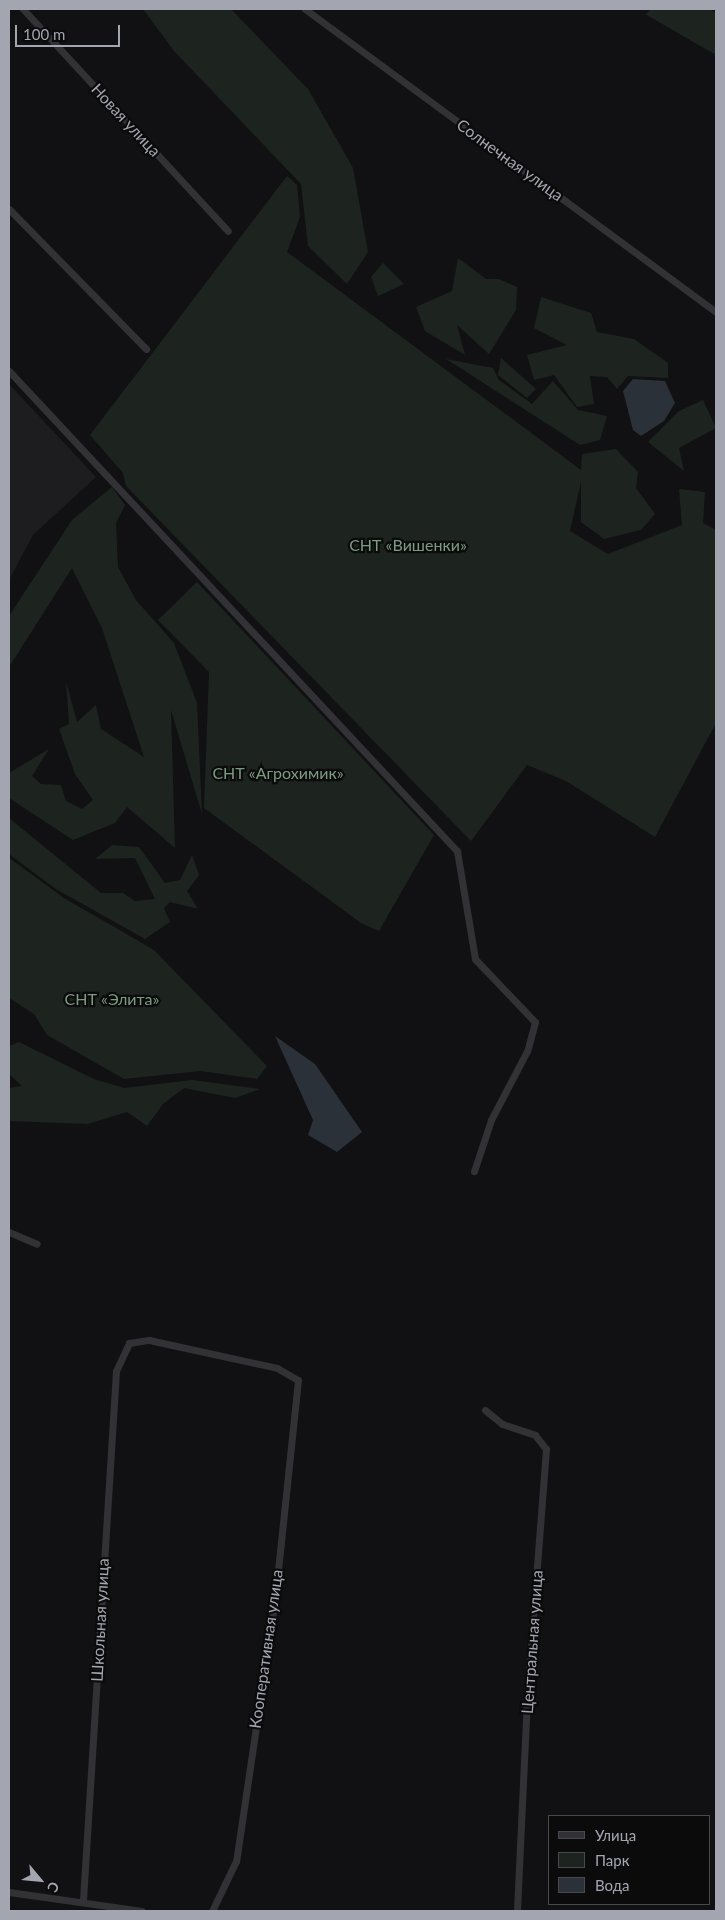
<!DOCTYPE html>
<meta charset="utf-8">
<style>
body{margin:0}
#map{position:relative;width:725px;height:1920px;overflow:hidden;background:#111012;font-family:Lato,sans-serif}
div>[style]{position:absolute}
.built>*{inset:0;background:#1d1c1e}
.green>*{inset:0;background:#1d241f}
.water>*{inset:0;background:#2b3139}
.street>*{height:7px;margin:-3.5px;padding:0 3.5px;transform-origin:3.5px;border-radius:3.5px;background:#323236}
span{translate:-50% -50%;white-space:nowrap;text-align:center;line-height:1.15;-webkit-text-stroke:4.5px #0c0b0c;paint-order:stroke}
.street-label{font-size:16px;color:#a3a5b1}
.park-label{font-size:16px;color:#7b9b82}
.frame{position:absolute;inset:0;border:10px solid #a3a5b1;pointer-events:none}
.legend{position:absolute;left:548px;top:1815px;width:162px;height:90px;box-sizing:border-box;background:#0c0b0c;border:1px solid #48494e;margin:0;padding:6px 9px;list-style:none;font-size:15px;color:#a3a5b1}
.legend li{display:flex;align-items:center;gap:10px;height:25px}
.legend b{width:25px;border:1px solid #48494e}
.north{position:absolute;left:15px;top:1855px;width:50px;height:50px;-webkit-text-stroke:4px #0c0b0c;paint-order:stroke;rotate:118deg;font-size:14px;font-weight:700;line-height:20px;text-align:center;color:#a3a5b1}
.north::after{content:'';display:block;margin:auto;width:18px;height:22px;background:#a3a5b1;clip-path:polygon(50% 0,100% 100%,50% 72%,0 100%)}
.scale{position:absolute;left:15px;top:25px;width:105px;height:22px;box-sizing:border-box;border:2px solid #a3a5b1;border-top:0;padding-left:6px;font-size:15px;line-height:18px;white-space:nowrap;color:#a3a5b1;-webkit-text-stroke:4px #0c0b0c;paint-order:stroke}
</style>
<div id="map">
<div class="built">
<i style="clip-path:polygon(9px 384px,96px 477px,33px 535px,9px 580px)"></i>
</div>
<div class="green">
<i style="clip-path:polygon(143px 9px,231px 9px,308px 89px,353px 168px,368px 252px,347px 284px,308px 246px,301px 184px,174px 51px)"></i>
<i style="clip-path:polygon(652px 9px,710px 9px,716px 13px,716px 55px,645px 14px)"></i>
<i style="clip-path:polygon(287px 176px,297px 185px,300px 217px,287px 252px,581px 470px,582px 454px,616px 449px,638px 472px,636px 488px,655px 514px,641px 530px,604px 539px,581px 522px,581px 482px,570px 531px,608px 554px,682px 525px,679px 489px,705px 492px,703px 523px,716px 530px,716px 723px,655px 837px,566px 781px,527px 765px,471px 841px,126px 486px,123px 473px,90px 435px)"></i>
<i style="clip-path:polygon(458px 258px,486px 279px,499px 279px,517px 287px,516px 310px,489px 354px,457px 325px,465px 355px,425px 331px,416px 307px,452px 291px)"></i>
<i style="clip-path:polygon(383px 263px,404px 284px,378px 296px,371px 277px)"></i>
<i style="clip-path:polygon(541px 297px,591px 313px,597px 332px,634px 339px,668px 363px,668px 378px,628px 376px,617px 389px,607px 377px,590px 376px,594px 404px,577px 407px,554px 375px,534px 380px,527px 355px,567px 345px,534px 328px)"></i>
<i style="clip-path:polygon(501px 358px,536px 389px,527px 398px,498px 375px)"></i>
<i style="clip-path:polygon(446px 359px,493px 368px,499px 380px,532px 404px,553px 381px,578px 410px,607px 416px,600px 440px,580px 445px)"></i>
<i style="clip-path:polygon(703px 400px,716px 428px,679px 448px,684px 471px,648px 442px,679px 411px)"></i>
<i style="clip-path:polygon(112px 487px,125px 505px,116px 523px,118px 567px,136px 600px,174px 643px,197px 703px,202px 814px,171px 710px,175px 848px,127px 807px,115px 823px,73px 840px,9px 798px,9px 773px,49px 749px,32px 776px,41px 784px,61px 785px,66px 801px,82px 809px,93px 800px,75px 774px,59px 729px,69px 724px,66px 681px,77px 722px,96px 705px,101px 729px,144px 757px,102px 628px,72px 568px,9px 667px,9px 616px,72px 520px)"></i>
<i style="clip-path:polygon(197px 582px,434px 835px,379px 931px,361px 923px,204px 808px,209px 672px,158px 620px)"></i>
<i style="clip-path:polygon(9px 818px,101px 893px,123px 893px,135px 901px,155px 899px,135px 858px,95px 859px,112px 845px,139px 847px,165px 883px,180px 880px,192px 855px,199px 875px,187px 891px,198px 909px,170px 902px,164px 908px,170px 922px,145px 939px,56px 889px,9px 854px)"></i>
<i style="clip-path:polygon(9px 858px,64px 898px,154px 950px,267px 1066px,257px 1079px,200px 1071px,124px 1079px,47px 1035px,34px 1014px,9px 998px)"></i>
<i style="clip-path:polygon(19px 1042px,94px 1079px,124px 1088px,192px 1080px,260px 1089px,235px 1098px,184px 1088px,163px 1104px,147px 1126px,127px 1112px,88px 1124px,9px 1121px,9px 1088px,22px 1086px,9px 1074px,9px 1046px)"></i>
</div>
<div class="water">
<i style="clip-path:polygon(633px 379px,665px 381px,675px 403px,664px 421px,641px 436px,633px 430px,623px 391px)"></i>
<i style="clip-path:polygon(275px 1036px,315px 1064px,362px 1132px,337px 1152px,308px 1135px,313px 1120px)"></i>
</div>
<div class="street">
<i style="left:23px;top:9px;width:302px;rotate:47.3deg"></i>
<i style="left:305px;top:9px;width:511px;rotate:36.4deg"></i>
<i style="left:9px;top:209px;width:196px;rotate:45.6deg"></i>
<i style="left:9px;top:371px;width:657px;rotate:46.97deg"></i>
<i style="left:457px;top:851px;width:109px;rotate:80.5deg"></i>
<i style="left:475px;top:959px;width:87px;rotate:46.4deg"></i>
<i style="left:535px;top:1022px;width:30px;rotate:105deg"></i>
<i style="left:527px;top:1051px;width:78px;rotate:117.6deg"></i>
<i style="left:491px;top:1120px;width:54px;rotate:108.4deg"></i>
<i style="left:9px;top:1232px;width:30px;rotate:23deg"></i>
<i style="left:485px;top:1410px;width:22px;rotate:39deg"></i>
<i style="left:502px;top:1424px;width:35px;rotate:18deg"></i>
<i style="left:535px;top:1435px;width:18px;rotate:52deg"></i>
<i style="left:546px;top:1449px;width:250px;rotate:94.4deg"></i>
<i style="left:527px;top:1698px;width:213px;rotate:92.7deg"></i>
<i style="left:9px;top:1892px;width:134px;rotate:8.1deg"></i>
<i style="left:83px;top:1900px;width:530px;rotate:-86.43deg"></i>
<i style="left:116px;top:1371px;width:31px;rotate:-65deg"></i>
<i style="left:129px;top:1343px;width:20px;rotate:-9deg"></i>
<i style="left:149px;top:1340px;width:131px;rotate:12.3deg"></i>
<i style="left:277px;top:1368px;width:24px;rotate:30deg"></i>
<i style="left:298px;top:1380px;width:219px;rotate:96deg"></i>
<i style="left:275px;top:1598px;width:266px;rotate:98.4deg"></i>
<i style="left:236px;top:1861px;width:55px;rotate:115.6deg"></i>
</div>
<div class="street-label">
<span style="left:126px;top:120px;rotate:47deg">Новая улица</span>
<span style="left:510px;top:160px;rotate:36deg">Солнечная улица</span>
<span style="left:100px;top:1620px;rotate:-87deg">Школьная улица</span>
<span style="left:532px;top:1642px;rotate:-86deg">Центральная улица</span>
<span style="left:266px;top:1649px;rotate:-82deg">Кооперативная улица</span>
</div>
<div class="park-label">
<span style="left:408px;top:545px">СНТ «Вишенки»</span>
<span style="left:278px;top:773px">СНТ «Агрохимик»</span>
<span style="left:112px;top:999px">СНТ «Элита»</span>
</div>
<div class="frame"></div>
<ul class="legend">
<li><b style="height:6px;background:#323236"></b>Улица</li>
<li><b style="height:14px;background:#1d241f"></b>Парк</li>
<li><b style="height:14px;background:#2b3139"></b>Вода</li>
</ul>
<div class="north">С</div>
<div class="scale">100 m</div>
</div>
